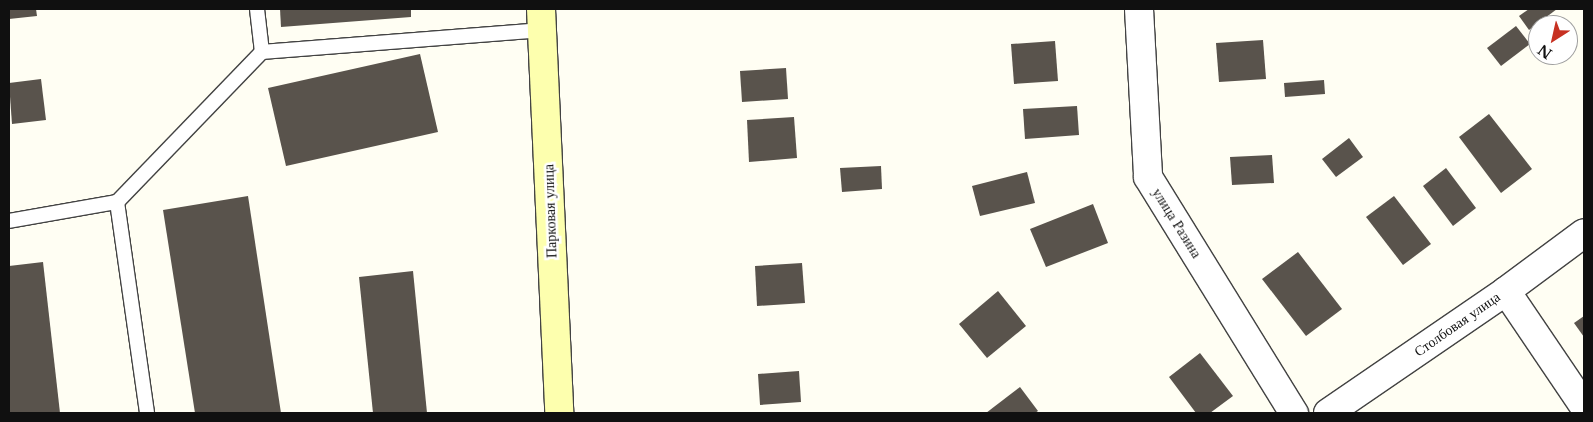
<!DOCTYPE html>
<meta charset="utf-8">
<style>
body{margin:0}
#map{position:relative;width:1593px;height:422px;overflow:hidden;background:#fffef3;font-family:"Libre Baskerville",serif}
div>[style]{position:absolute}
.building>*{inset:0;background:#59534c}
.roads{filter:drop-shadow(1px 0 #434343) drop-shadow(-1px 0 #434343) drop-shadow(0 1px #434343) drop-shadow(0 -1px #434343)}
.lane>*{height:14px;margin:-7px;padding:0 7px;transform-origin:7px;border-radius:7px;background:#fff}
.street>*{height:28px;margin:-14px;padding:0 14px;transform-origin:14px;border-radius:14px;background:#fff}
.secondary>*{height:28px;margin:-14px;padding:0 14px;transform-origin:14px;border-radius:14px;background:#fdffae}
span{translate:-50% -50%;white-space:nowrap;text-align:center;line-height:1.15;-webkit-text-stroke:5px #fff;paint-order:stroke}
.street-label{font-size:14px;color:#101010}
.frame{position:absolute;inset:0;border:10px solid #101010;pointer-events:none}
.north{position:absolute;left:1528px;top:15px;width:50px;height:50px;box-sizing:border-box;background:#fff;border:1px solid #9f9f9f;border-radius:50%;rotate:215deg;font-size:14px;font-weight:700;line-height:20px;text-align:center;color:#101010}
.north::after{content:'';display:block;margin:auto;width:18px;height:22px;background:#c73122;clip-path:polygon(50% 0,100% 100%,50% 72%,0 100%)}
</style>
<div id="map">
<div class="building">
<i style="clip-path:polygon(9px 9px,36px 9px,37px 16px,9px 19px)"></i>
<i style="clip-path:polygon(280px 9px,411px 9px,411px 17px,281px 27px)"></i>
<i style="clip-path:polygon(1529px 9px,1557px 9px,1529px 30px,1519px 16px)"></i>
<i style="clip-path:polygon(1516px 26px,1530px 44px,1501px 66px,1487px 48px)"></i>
<i style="clip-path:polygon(1263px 40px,1266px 79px,1219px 82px,1216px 43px)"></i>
<i style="clip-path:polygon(1055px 41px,1058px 81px,1014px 84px,1011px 44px)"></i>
<i style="clip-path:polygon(420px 54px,438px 132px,286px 166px,268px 88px)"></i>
<i style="clip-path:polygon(786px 68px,788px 99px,742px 102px,740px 71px)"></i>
<i style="clip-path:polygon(41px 79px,46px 120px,12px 124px,9px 83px)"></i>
<i style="clip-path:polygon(1324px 80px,1325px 94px,1285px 97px,1284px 83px)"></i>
<i style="clip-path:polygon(1077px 106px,1079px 135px,1025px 139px,1023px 109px)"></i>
<i style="clip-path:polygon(1489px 114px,1532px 169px,1501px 193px,1459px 137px)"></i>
<i style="clip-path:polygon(794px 117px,797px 158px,749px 162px,747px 120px)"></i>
<i style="clip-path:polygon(1349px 138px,1363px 157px,1336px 177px,1322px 159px)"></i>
<i style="clip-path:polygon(1272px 155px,1274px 183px,1232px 185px,1230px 157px)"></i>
<i style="clip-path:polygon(881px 166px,882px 189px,842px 192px,840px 168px)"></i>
<i style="clip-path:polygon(1446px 168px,1476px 208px,1453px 226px,1423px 186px)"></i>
<i style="clip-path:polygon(1027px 172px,1035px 203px,980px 216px,972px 186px)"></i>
<i style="clip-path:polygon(248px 196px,281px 413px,195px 413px,163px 210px)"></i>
<i style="clip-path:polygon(1394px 196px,1431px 244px,1403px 265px,1366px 217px)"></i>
<i style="clip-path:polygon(1093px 204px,1108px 243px,1046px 267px,1030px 229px)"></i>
<i style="clip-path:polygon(1298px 252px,1342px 309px,1306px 336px,1262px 279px)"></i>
<i style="clip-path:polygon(43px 262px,60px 413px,9px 413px,9px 266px)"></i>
<i style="clip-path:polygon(802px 263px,805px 303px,757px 306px,755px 266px)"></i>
<i style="clip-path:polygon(413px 271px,427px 413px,373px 413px,359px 277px)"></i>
<i style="clip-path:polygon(998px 291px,1026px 326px,987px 358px,959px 324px)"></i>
<i style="clip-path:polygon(1584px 316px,1584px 337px,1574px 323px)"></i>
<i style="clip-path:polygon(1200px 353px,1233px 396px,1210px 413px,1196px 413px,1169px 377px)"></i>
<i style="clip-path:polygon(799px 371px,801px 402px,760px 405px,758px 374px)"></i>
<i style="clip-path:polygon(1020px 387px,1038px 411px,1035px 413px,986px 413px)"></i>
</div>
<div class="roads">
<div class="lane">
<i style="left:257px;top:9px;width:43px;rotate:83.4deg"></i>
<i style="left:117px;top:202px;width:213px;rotate:81.9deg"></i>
<i style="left:9px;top:221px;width:110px;rotate:-10deg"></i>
<i style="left:117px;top:202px;width:209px;rotate:-46deg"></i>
<i style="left:262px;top:52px;width:281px;rotate:-4.5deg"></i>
</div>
<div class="street">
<i style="left:1139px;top:9px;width:168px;rotate:86.9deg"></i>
<i style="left:1148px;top:177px;width:278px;rotate:58.3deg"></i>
<i style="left:1506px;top:291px;width:139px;rotate:55.9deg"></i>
<i style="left:1328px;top:413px;width:216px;rotate:-34.4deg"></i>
<i style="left:1506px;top:291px;width:97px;rotate:-36.6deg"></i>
</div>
<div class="secondary">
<i style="left:541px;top:9px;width:404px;rotate:87.4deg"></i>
</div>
</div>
<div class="street-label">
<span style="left:550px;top:211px;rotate:-92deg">Парковая улица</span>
<span style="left:1177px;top:223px;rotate:58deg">улица Разина</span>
<span style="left:1457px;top:324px;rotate:-35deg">Столбовая улица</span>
</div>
<div class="frame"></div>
<div class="north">N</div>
</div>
